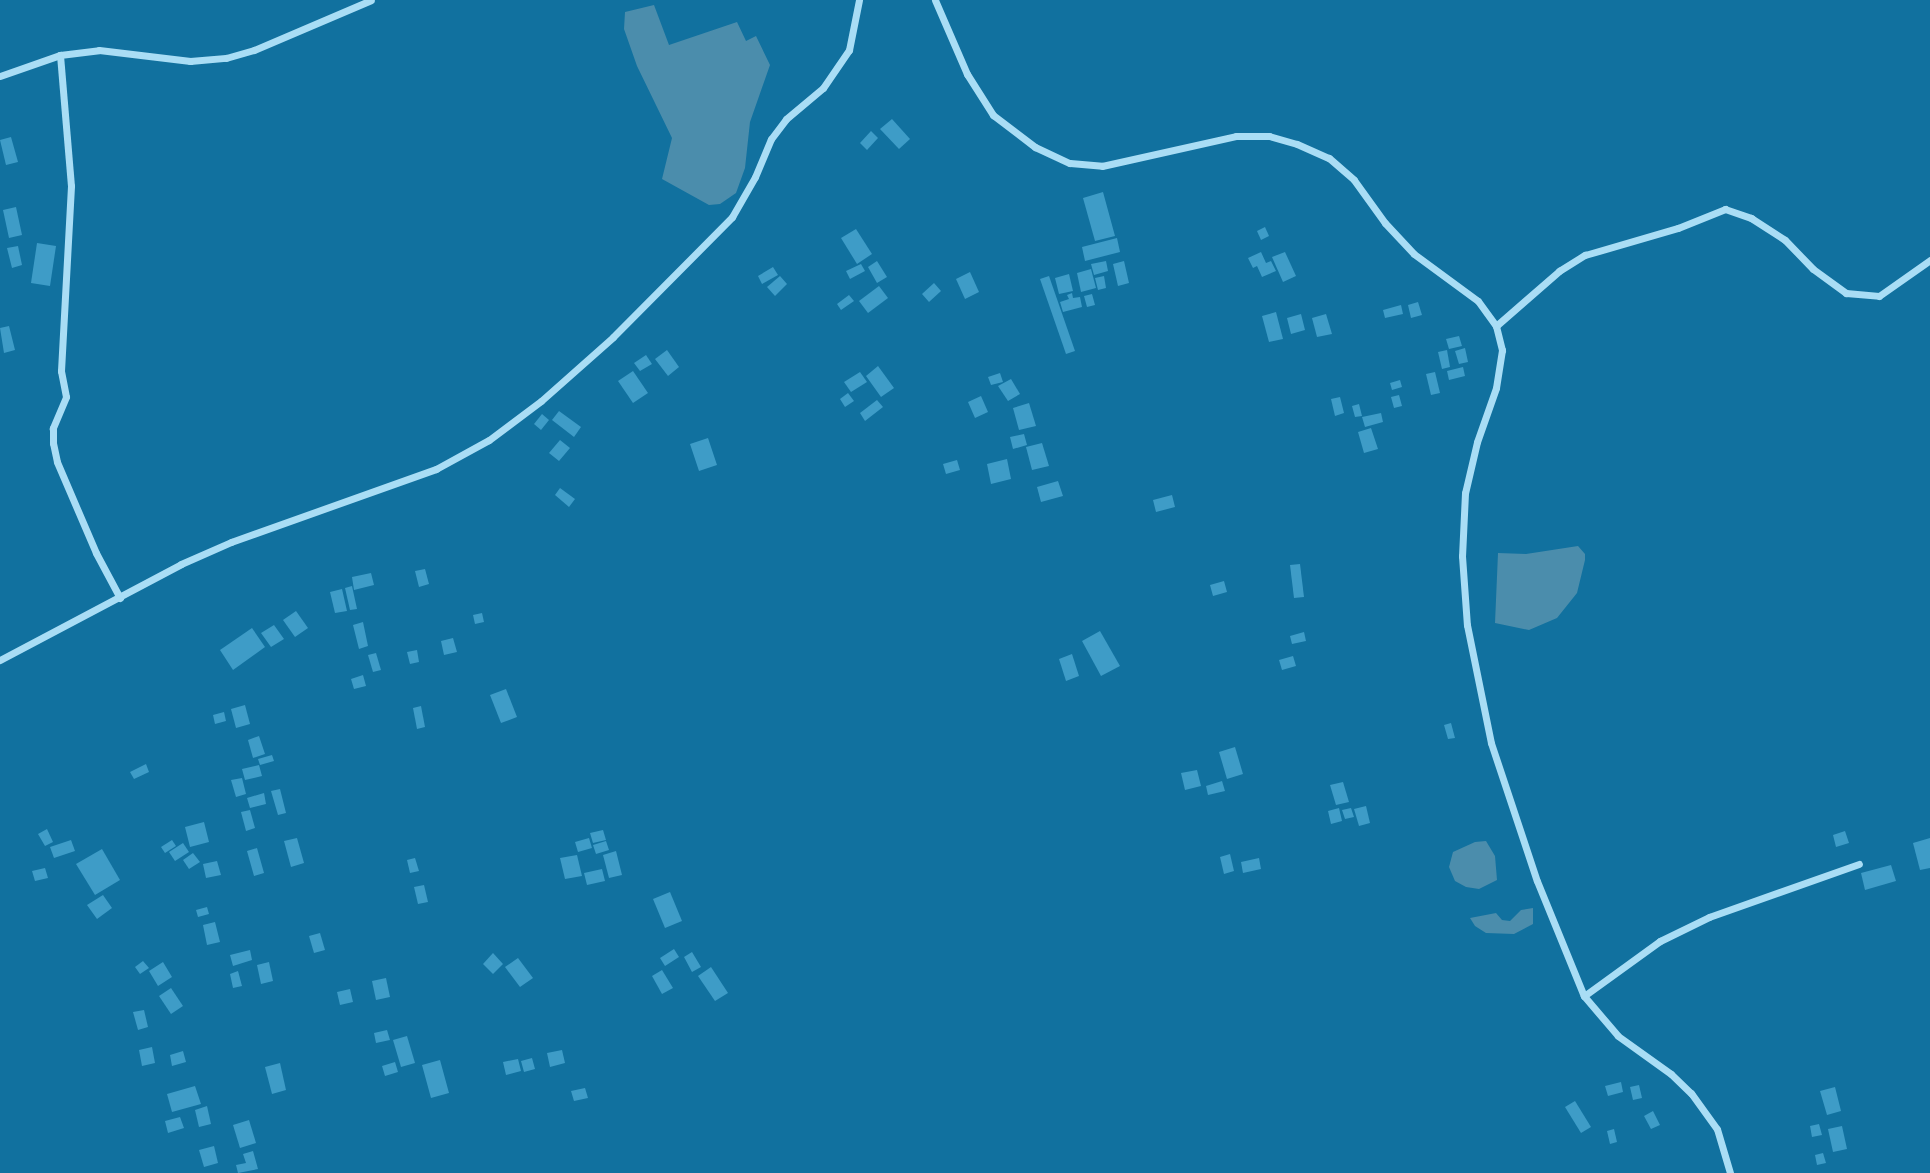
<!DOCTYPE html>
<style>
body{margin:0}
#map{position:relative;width:1930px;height:1173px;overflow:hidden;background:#11719f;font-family:Manrope,sans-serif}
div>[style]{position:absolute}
.water>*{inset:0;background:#4b8dac}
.building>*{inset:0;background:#3e9cc7}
.street>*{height:7px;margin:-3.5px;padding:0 3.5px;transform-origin:3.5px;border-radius:3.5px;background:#a9ddf5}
span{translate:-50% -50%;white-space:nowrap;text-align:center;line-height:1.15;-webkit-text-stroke:6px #11719f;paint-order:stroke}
</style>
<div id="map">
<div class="water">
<i style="clip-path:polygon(654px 5px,669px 45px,737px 22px,746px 41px,756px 36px,770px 65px,750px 122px,745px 168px,736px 193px,720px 204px,709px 205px,662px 179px,672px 138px,637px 66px,624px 29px,625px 12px)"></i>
<i style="clip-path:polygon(1578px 546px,1585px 554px,1585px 560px,1577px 593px,1557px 618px,1529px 630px,1495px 623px,1498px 553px,1526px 554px)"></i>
<i style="clip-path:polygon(1486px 841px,1495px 856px,1497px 880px,1479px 889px,1466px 887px,1455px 881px,1449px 867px,1453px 852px,1475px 842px)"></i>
<i style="clip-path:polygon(1533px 908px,1533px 924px,1514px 934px,1486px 933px,1475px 926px,1470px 918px,1496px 913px,1502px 920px,1510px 921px,1521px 910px)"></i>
</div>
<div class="building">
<i style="clip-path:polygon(892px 119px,910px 139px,899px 149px,880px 129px)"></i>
<i style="clip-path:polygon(871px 131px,878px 138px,867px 150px,860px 143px)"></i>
<i style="clip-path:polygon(11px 137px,18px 162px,6px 165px,0 140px)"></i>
<i style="clip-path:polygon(1103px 192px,1115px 236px,1095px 241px,1083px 198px)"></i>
<i style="clip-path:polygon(16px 207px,22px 235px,9px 238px,3px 210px)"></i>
<i style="clip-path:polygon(1265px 227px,1269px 236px,1261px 240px,1257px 231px)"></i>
<i style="clip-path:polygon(856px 229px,872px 254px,857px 264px,841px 238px)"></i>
<i style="clip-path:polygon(1117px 238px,1120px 252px,1085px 261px,1082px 247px)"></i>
<i style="clip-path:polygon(37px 243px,56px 246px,50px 286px,31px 283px)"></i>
<i style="clip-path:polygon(18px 246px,22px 265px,12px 268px,7px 248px)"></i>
<i style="clip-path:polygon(1261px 252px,1266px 263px,1271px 261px,1276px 271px,1262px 277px,1257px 266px,1253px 268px,1248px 258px)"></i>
<i style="clip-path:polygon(1285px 252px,1296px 276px,1283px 282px,1272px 257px)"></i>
<i style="clip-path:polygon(877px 261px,887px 277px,877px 283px,868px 267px)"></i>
<i style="clip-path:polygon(1106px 261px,1108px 271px,1094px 275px,1091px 264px)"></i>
<i style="clip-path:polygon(1124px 261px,1129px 283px,1118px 286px,1113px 264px)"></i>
<i style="clip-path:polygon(861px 264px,865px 271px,850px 279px,846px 271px)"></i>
<i style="clip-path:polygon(773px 267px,778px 275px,762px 284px,758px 276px)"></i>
<i style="clip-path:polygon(1091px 269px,1096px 288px,1081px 292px,1077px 273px)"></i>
<i style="clip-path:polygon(970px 272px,979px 292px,965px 299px,956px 279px)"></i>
<i style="clip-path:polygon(1069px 274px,1073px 291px,1059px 294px,1055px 278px)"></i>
<i style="clip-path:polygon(780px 276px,787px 284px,775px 296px,767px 287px)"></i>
<i style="clip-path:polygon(1049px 276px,1075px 351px,1066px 354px,1040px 279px)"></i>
<i style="clip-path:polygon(1104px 276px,1106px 288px,1098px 290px,1095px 278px)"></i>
<i style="clip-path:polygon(934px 283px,941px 291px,929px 302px,922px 294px)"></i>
<i style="clip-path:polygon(879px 286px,888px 298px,868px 313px,859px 301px)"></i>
<i style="clip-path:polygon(1072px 293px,1073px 298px,1080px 297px,1082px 307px,1063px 312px,1060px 302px,1069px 299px,1067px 295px)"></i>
<i style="clip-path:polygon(1092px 294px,1095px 305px,1087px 307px,1084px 296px)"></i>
<i style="clip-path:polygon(849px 295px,854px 301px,841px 310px,837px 304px)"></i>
<i style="clip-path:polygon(1418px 302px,1422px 315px,1411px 318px,1408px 305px)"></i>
<i style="clip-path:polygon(1401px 305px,1403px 314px,1385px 318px,1383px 310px)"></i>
<i style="clip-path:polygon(1276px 312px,1283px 339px,1269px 342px,1262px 316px)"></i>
<i style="clip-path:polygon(1301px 314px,1305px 330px,1291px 334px,1287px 318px)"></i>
<i style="clip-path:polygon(1326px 314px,1332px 334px,1317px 337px,1312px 318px)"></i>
<i style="clip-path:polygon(9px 326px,15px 350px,4px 353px,0 328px)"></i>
<i style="clip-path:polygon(1459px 336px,1462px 346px,1449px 349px,1446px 339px)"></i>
<i style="clip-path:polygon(1465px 348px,1468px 362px,1459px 364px,1455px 351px)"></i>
<i style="clip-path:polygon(667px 350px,679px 367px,668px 376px,655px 359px)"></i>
<i style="clip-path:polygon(1447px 350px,1450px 367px,1442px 369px,1438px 352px)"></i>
<i style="clip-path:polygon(646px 355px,652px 364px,640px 371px,634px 363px)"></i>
<i style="clip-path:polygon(878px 366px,894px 388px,881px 397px,866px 376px)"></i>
<i style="clip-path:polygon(1463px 367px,1465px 376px,1449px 380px,1447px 371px)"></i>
<i style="clip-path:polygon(633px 371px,648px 393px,633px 403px,618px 381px)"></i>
<i style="clip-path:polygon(860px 372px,867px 382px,851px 392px,844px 382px)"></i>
<i style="clip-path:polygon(1435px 372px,1440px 393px,1431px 395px,1426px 374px)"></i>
<i style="clip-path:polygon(1000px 373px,1003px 382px,991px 385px,988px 377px)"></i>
<i style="clip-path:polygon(1011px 379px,1020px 394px,1008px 401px,998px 386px)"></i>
<i style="clip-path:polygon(1400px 380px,1402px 387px,1392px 390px,1390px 383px)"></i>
<i style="clip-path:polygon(848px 393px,854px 401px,845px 407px,840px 399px)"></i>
<i style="clip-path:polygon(1399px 395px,1402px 406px,1394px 408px,1391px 397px)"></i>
<i style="clip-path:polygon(981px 396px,988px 412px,975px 418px,968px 402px)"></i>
<i style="clip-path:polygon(1340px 397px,1344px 413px,1335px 416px,1331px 399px)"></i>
<i style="clip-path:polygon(877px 400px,883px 407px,865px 421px,860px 413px)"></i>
<i style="clip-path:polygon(1029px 403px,1036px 426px,1019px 430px,1013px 408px)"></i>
<i style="clip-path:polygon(1359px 404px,1362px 416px,1355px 417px,1352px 406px)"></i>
<i style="clip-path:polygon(559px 411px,581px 427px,574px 437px,552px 420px)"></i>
<i style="clip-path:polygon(1381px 413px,1383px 422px,1365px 427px,1362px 417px)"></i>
<i style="clip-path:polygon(542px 414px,549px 420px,541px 430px,534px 424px)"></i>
<i style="clip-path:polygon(1371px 428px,1378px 449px,1364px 453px,1358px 432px)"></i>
<i style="clip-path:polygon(1024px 434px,1027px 445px,1013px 449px,1010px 437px)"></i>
<i style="clip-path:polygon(708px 438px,717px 465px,699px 471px,690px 444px)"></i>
<i style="clip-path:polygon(560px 440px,570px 448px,559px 461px,549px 453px)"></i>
<i style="clip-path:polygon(1042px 443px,1049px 466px,1032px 470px,1026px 447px)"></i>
<i style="clip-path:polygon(1007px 459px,1011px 479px,991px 484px,987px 464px)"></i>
<i style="clip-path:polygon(957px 460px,960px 470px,946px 474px,943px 464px)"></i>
<i style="clip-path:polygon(1058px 481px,1063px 496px,1041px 502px,1037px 487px)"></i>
<i style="clip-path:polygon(560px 488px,575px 499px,569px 507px,555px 495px)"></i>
<i style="clip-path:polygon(1172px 495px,1175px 507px,1156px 512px,1153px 500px)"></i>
<i style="clip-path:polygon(1300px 564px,1304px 597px,1294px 598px,1290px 565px)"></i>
<i style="clip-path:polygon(425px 569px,429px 584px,419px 587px,415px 571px)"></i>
<i style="clip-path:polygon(371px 573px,374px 585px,354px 590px,352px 577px)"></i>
<i style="clip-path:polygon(1224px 581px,1227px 592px,1213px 596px,1210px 585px)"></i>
<i style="clip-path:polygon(352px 586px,357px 609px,350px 610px,345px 588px)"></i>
<i style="clip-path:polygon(342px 589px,347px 611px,335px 613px,330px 592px)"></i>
<i style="clip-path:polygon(296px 611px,308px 628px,295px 637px,283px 620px)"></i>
<i style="clip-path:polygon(482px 613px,484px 622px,475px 624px,473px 615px)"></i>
<i style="clip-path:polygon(363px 622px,368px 646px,359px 649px,353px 625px)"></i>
<i style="clip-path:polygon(274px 625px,284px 639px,271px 647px,261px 633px)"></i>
<i style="clip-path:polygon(252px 628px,265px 647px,233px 670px,220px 650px)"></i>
<i style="clip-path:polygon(1100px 631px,1120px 666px,1101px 676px,1082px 641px)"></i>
<i style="clip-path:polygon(1304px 632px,1306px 641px,1292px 644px,1290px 636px)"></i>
<i style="clip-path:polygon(453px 638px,457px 652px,444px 655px,441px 641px)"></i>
<i style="clip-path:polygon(417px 650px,419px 662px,410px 664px,407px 652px)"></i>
<i style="clip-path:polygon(376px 653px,381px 670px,373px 672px,368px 655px)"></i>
<i style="clip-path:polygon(1072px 654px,1079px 676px,1066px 681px,1059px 659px)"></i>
<i style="clip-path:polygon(1293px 656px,1296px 666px,1282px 670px,1279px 660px)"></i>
<i style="clip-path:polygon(363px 675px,366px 686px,354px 689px,351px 679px)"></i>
<i style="clip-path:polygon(506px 689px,517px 717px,501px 723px,490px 695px)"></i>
<i style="clip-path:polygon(245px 705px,250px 724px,236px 728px,231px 709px)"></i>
<i style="clip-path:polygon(421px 706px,425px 727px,417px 729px,413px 708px)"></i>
<i style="clip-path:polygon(224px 712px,226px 721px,215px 724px,213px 715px)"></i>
<i style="clip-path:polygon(1451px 723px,1455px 738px,1448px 739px,1444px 725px)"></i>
<i style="clip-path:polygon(259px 736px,265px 754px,253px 758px,248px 740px)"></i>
<i style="clip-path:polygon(1235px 747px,1243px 774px,1227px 779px,1219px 752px)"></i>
<i style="clip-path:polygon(272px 755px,274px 761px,260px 765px,258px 759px)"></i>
<i style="clip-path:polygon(146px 764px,149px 772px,134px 779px,130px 772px)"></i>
<i style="clip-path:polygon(259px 765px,262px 776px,245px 780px,242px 769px)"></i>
<i style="clip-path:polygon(1197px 770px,1201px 786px,1185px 790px,1181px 773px)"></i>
<i style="clip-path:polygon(242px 778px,246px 794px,236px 797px,231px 780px)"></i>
<i style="clip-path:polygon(1222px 781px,1225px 791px,1208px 795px,1206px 786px)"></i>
<i style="clip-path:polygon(1343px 782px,1349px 802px,1336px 805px,1330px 785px)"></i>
<i style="clip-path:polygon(280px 789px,286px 813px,278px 815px,271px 791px)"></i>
<i style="clip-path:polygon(264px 793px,266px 804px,250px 808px,247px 798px)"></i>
<i style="clip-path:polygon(1366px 806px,1370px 823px,1359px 826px,1354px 809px)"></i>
<i style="clip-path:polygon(1339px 808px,1342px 821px,1331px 824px,1328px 811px)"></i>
<i style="clip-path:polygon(1351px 808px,1354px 817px,1345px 819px,1342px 810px)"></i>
<i style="clip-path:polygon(250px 810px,255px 828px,246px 831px,241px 812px)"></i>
<i style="clip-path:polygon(204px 822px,209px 842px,190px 847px,185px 827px)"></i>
<i style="clip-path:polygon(47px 829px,53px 842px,45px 846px,38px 834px)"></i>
<i style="clip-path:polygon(603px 830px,606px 840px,593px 843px,590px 833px)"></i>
<i style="clip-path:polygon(1845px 831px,1849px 843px,1836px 847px,1833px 835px)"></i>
<i style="clip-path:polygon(297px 838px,304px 863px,291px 867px,284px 841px)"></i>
<i style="clip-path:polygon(589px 838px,592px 848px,578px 852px,575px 842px)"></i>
<i style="clip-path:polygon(1930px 838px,1930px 868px,1920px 870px,1913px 843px)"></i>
<i style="clip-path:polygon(71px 840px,75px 851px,54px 858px,50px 847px)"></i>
<i style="clip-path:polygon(172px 840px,176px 846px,165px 853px,161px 847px)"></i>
<i style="clip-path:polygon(606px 841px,609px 850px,596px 854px,593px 845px)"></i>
<i style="clip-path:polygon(183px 843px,189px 852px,175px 861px,169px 852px)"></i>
<i style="clip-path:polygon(257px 848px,264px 873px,254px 876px,247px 851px)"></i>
<i style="clip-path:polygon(102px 849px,120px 880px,95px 895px,76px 864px)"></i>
<i style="clip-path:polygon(616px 851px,622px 875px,609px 878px,603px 855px)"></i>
<i style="clip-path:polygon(193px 853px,200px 862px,189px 869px,183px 860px)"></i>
<i style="clip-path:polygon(1230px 854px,1234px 871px,1224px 874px,1220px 857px)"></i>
<i style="clip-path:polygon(577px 855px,582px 876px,565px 879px,560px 858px)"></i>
<i style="clip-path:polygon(415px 858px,419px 871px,410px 873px,407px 860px)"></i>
<i style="clip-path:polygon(1259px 858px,1261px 869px,1243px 873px,1241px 862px)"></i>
<i style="clip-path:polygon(217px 861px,221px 875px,206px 878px,203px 864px)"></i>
<i style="clip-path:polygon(1891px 865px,1896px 881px,1865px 890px,1861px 873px)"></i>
<i style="clip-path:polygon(45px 868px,48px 878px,35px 881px,32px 871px)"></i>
<i style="clip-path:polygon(602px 869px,605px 881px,587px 885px,584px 873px)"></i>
<i style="clip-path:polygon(424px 885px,428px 902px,418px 904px,414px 887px)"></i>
<i style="clip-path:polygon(670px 892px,682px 921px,665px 928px,653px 899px)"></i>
<i style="clip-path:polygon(103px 895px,112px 908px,97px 919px,87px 905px)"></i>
<i style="clip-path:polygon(207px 907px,209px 914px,198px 917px,196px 910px)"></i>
<i style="clip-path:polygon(215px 922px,220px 942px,207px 945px,203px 925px)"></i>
<i style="clip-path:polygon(320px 933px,325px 950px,314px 953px,309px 936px)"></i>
<i style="clip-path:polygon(674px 949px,679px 957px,665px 966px,660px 958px)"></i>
<i style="clip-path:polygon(250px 950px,252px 960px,233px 966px,230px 955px)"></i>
<i style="clip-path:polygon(692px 952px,701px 967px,692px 972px,684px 957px)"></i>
<i style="clip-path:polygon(493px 953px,503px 964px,493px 974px,483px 964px)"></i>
<i style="clip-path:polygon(518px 958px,533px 978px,520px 987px,505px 967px)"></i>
<i style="clip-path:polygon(143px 961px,149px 968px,140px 974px,135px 967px)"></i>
<i style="clip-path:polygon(163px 962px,172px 977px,158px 986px,149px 971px)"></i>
<i style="clip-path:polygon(269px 962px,273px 981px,261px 984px,257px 965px)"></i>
<i style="clip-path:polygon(711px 967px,728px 993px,715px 1001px,698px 976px)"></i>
<i style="clip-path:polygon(662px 970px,673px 988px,662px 994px,652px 976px)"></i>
<i style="clip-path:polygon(238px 971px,242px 986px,233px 988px,230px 974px)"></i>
<i style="clip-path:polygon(386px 978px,390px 997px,376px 1000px,372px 981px)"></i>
<i style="clip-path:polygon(171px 988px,183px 1006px,171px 1014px,159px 996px)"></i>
<i style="clip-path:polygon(350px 989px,353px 1002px,340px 1005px,337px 992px)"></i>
<i style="clip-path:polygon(144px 1010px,148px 1027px,138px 1030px,133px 1012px)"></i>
<i style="clip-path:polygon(387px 1030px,390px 1040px,376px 1043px,374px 1033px)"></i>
<i style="clip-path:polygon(407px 1036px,415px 1063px,401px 1067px,393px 1040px)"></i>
<i style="clip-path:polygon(152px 1047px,155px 1063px,142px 1066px,139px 1050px)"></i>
<i style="clip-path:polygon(562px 1050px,565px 1063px,550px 1067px,547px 1053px)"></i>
<i style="clip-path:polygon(183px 1051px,186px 1062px,172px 1066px,170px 1055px)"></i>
<i style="clip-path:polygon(532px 1058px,535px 1069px,524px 1072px,521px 1061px)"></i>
<i style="clip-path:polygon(518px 1059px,521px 1071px,506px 1075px,503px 1062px)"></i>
<i style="clip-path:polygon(440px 1060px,449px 1093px,431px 1098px,422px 1065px)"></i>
<i style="clip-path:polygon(395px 1062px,398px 1072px,385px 1076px,382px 1066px)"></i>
<i style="clip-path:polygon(280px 1063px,286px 1090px,272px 1094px,265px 1067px)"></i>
<i style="clip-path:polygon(1621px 1082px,1623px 1092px,1608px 1096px,1605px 1086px)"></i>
<i style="clip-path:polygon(1639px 1085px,1642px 1098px,1633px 1100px,1630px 1087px)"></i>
<i style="clip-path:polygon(195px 1086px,201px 1104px,172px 1112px,167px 1094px)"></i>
<i style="clip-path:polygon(1835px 1087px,1841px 1111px,1827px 1115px,1820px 1091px)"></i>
<i style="clip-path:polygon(585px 1088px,588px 1098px,574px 1101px,571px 1091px)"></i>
<i style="clip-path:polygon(1575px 1101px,1591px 1127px,1581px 1133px,1565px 1107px)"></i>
<i style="clip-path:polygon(207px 1106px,211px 1124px,199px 1127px,195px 1110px)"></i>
<i style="clip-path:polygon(1653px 1111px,1660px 1125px,1651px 1129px,1644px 1116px)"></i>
<i style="clip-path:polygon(180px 1117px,184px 1128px,168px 1133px,165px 1121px)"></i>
<i style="clip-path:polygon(249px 1120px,256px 1143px,240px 1148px,233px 1125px)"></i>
<i style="clip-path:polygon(1819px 1124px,1822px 1135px,1812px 1137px,1810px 1126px)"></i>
<i style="clip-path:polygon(1842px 1126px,1847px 1149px,1833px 1152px,1828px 1129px)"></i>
<i style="clip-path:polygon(1614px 1129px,1617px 1142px,1610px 1144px,1607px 1131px)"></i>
<i style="clip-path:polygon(214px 1146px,218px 1163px,204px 1167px,199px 1150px)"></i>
<i style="clip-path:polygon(253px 1151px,258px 1169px,238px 1173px,236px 1165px,246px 1163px,243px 1154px)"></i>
<i style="clip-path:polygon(1823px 1153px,1826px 1163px,1817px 1165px,1815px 1155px)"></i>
</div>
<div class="street">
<i style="left:935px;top:0;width:81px;rotate:66.6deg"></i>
<i style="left:967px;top:74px;width:49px;rotate:57.6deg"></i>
<i style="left:993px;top:115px;width:53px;rotate:37.3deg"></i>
<i style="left:1035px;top:147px;width:38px;rotate:25deg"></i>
<i style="left:1070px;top:163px;width:32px;rotate:5deg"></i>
<i style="left:1102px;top:166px;width:137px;rotate:-12.6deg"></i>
<i style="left:1236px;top:136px;width:33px"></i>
<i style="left:1269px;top:136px;width:29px;rotate:16deg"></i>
<i style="left:1297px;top:144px;width:35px;rotate:24deg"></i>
<i style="left:1329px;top:158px;width:33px;rotate:41deg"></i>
<i style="left:1354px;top:180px;width:53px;rotate:54.2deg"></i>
<i style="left:1385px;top:223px;width:42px;rotate:46.9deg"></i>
<i style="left:1414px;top:254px;width:79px;rotate:36.3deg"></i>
<i style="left:1478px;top:301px;width:31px;rotate:54deg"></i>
<i style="left:1496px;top:326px;width:25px;rotate:76deg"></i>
<i style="left:1502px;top:350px;width:38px;rotate:99deg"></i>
<i style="left:1496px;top:388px;width:57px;rotate:109.4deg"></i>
<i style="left:1477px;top:442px;width:52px;rotate:103.2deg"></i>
<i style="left:1465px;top:493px;width:63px;rotate:92.7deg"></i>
<i style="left:1462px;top:556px;width:69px;rotate:85.9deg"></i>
<i style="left:1467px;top:625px;width:120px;rotate:78.5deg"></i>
<i style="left:1491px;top:743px;width:145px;rotate:71.6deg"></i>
<i style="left:1537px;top:881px;width:124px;rotate:67.8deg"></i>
<i style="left:1584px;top:996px;width:52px;rotate:49.6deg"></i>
<i style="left:1618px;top:1036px;width:65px;rotate:35.6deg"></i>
<i style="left:1671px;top:1074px;width:28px;rotate:44deg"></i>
<i style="left:1691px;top:1093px;width:44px;rotate:54.2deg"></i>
<i style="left:1717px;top:1129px;width:46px;rotate:73.5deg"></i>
<i style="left:60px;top:55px;width:131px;rotate:85.2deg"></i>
<i style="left:71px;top:186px;width:185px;rotate:93.1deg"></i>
<i style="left:61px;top:371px;width:26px;rotate:79deg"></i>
<i style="left:66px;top:397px;width:34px;rotate:113deg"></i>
<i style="left:53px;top:428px;width:15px;rotate:90deg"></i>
<i style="left:53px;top:443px;width:19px;rotate:78deg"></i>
<i style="left:57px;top:462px;width:99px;rotate:66.8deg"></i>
<i style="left:96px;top:553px;width:51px;rotate:61.9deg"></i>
<i style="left:0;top:76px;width:64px;rotate:-19.3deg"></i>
<i style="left:60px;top:55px;width:39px;rotate:-7deg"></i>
<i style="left:99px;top:50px;width:92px;rotate:6.9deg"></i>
<i style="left:190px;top:61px;width:36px;rotate:-5deg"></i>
<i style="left:226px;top:58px;width:29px;rotate:-16deg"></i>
<i style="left:254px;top:50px;width:127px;rotate:-23.1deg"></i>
<i style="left:1496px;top:326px;width:84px;rotate:-41.1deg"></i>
<i style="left:1559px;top:271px;width:31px;rotate:-32deg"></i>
<i style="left:1585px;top:255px;width:97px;rotate:-16.2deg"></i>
<i style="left:1678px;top:228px;width:51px;rotate:-22deg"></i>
<i style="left:1725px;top:209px;width:28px;rotate:19deg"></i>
<i style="left:1751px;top:218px;width:40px;rotate:32.9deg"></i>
<i style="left:1785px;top:240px;width:40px;rotate:46deg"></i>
<i style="left:1813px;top:269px;width:41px;rotate:36deg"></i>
<i style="left:1846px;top:293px;width:33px;rotate:5deg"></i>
<i style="left:1879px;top:296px;width:62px;rotate:-35.2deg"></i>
<i style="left:0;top:660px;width:205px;rotate:-27.9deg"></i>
<i style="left:181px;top:564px;width:55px;rotate:-23.7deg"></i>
<i style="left:231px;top:542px;width:218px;rotate:-19.6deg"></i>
<i style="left:436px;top:469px;width:60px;rotate:-28.7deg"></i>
<i style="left:489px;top:440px;width:65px;rotate:-36.9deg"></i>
<i style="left:541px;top:401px;width:96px;rotate:-41.6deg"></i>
<i style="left:613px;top:337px;width:169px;rotate:-45.2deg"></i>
<i style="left:732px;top:217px;width:46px;rotate:-60.1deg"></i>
<i style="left:755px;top:177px;width:41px;rotate:-67.2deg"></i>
<i style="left:771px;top:139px;width:25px;rotate:-53deg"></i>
<i style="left:786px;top:119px;width:48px;rotate:-40deg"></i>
<i style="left:823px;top:88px;width:46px;rotate:-55.6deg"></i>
<i style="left:849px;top:50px;width:51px;rotate:-78.7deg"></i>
<i style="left:1584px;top:996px;width:94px;rotate:-35.9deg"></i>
<i style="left:1660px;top:941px;width:55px;rotate:-26.1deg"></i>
<i style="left:1709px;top:917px;width:159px;rotate:-19.5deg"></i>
</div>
</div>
